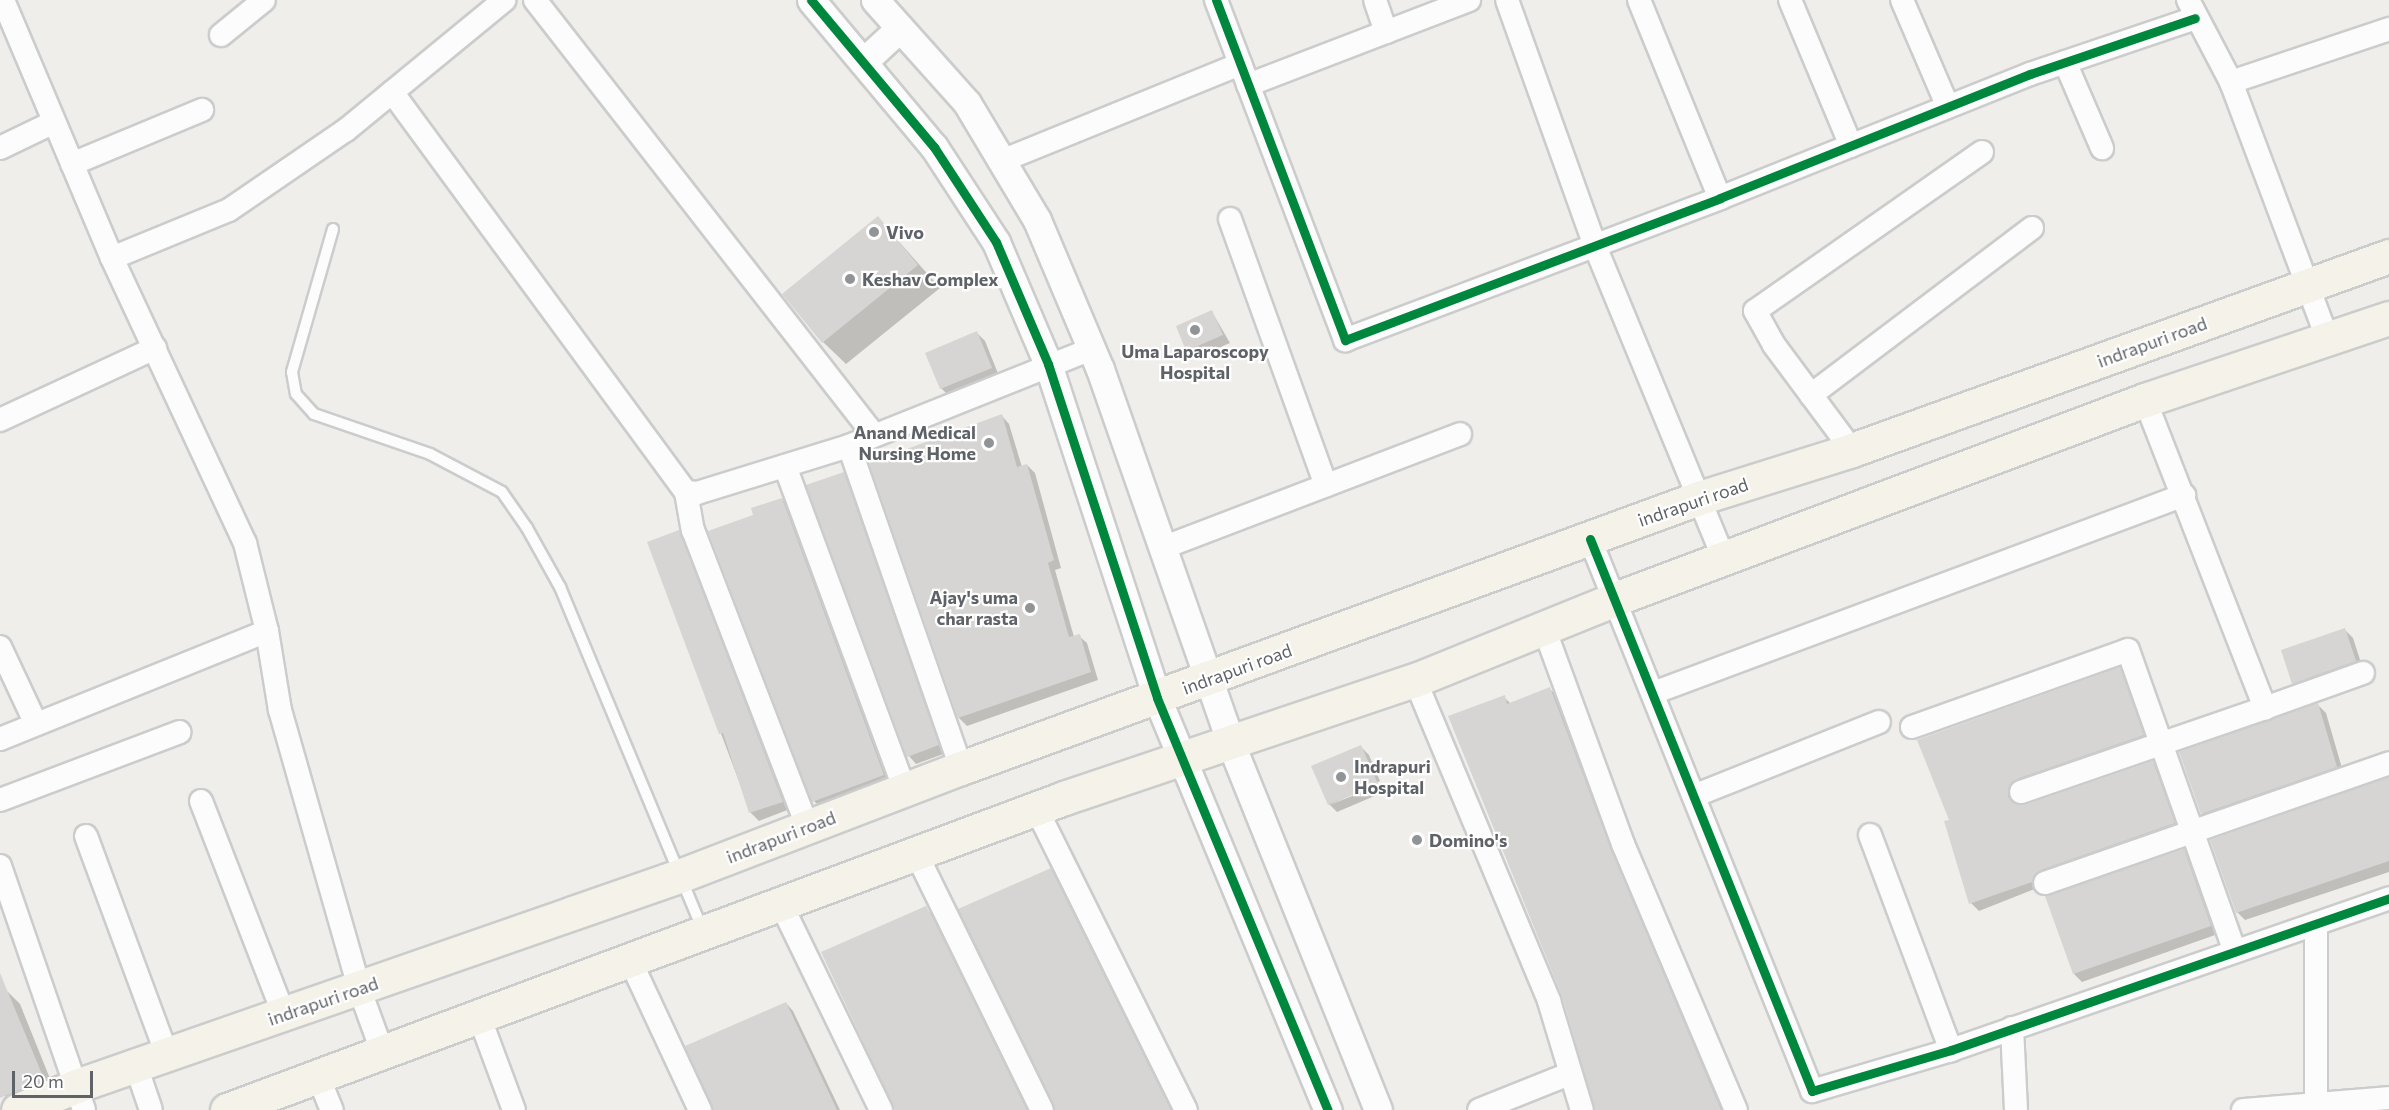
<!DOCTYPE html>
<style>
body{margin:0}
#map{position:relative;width:2389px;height:1110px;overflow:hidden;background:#efeeea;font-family:Commissioner,sans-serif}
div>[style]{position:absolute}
.shadow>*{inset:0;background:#0003}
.building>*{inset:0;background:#d6d5d3}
.roads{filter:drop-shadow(2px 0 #cbcccc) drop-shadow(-2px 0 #cbcccc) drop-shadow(0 2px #cbcccc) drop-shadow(0 -2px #cbcccc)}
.service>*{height:10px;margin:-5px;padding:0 5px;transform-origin:5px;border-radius:5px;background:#fdfcfc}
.minor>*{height:22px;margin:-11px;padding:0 11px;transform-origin:11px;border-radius:11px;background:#fdfcfc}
.tertiary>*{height:27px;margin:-13.5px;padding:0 13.5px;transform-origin:13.5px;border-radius:13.5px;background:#fdfcfc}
.primary>*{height:33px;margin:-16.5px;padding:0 16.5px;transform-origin:16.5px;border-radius:16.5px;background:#f4f2e9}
.cycleway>*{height:9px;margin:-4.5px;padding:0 4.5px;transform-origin:4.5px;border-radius:4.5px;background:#00873e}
.dots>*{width:16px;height:16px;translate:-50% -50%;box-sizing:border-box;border:3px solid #fff;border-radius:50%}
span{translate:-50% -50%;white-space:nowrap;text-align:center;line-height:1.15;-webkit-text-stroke:4.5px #fff;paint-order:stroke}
.poi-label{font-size:18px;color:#5f6368;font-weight:700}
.left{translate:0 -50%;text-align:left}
.right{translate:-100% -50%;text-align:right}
.street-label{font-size:18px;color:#5f6368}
.scale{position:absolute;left:12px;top:1071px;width:81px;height:27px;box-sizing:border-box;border:3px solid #5f6368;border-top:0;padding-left:8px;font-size:18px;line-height:21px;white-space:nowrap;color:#5f6368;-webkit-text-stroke:4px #fff;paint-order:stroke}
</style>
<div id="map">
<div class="shadow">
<i style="clip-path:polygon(878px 218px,940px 288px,846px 364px,823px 342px)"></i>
<i style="clip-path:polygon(1212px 312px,1230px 343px,1195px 358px,1187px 350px)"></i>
<i style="clip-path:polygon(977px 333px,985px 341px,999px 376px,949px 396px,941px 388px)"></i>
<i style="clip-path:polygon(1002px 416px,1009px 424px,1022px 467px,1027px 465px,1035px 473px,1061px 568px,1055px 570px,1074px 637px,1079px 636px,1087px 643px,1098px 680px,967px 726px,959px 718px,871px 464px)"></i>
<i style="clip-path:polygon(843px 473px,851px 481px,946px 753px,916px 764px,909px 756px)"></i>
<i style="clip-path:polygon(782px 499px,790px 507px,891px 783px,822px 809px,814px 801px,755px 516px)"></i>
<i style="clip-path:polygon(679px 532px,687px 540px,790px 809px,759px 821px,751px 813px,649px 543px)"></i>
<i style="clip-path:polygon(2345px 630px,2353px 638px,2363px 669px,2301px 691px,2293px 683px)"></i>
<i style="clip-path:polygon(2119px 669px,2127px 677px,2151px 743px,2015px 797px,2016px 805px,2026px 806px,2153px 763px,2161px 771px,2182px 831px,1979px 911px,1971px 903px,1951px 820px)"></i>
<i style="clip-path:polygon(1549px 688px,1557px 696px,1725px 1110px,1596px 1110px,1504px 697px,1511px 704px)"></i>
<i style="clip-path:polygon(2318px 705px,2326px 713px,2344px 775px,2210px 822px,2202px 814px)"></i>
<i style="clip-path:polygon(1361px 747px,1369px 755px,1380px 781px,1330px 805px,1381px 784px,1384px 792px,1337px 812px,1329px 804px)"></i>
<i style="clip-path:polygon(2389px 779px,2389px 872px,2245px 920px,2237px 912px)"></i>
<i style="clip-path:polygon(2184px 850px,2192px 858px,2218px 934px,2082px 982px,2074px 974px)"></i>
<i style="clip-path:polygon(1050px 870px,1058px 878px,1174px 1110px,1055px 1110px)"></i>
<i style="clip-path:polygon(925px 908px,933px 916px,1030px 1110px,899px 1110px)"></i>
<i style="clip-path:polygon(8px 992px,20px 1004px,55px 1091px,18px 1108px,5px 1096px,0 1082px,0 996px)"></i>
<i style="clip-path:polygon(786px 1003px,793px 1011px,840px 1110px,713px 1110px)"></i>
</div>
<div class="building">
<i style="clip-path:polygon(878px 216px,918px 265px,822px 343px,782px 294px)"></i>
<i style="clip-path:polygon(1212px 310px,1223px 335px,1186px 351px,1176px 326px)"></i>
<i style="clip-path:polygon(977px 331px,992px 368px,940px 389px,925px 353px)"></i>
<i style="clip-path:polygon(1002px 414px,1017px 467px,1027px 464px,1054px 560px,1048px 563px,1069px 637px,1080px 634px,1091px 672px,958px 718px,869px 463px)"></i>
<i style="clip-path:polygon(844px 472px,939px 745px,907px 757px,806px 485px)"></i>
<i style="clip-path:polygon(782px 498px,884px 775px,812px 802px,708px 531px,753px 515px,751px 508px)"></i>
<i style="clip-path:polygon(679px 530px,783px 802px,749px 813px,723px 733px,719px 734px,647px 542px)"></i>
<i style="clip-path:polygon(2345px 628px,2356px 661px,2292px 684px,2281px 650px)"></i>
<i style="clip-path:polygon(2120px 667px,2144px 735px,2017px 779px,2008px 789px,2008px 797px,2018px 805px,2025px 805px,2153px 761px,2175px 823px,2041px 870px,2032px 882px,1969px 904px,1944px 821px,1949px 820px,1917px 740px)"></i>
<i style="clip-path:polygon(1550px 687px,1611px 849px,1721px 1110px,1595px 1110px,1562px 996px,1448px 716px,1505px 695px,1507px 704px)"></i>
<i style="clip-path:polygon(2318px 703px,2337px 767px,2201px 814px,2179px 752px)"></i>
<i style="clip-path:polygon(1361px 745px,1378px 784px,1328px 805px,1311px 766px)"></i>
<i style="clip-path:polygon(2389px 777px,2389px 861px,2236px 913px,2210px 840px)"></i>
<i style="clip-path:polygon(2184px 849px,2211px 926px,2073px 974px,2045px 896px)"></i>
<i style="clip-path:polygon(1051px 868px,1171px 1110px,1055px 1110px,958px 909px)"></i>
<i style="clip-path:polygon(926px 906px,934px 920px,1027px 1110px,895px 1110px,821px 952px)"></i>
<i style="clip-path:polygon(0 973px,44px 1079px,0 1098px)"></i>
<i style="clip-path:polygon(786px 1002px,837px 1110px,713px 1110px,685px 1046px)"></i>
</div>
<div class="roads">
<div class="service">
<i style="left:333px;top:229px;width:149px;rotate:106deg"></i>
<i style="left:292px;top:372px;width:22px;rotate:80deg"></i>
<i style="left:296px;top:394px;width:27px;rotate:48deg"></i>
<i style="left:314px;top:414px;width:123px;rotate:19deg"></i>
<i style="left:430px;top:454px;width:81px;rotate:27.8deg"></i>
<i style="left:502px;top:492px;width:44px;rotate:55.2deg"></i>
<i style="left:527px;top:528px;width:68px;rotate:60.8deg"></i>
<i style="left:560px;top:587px;width:372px;rotate:67.4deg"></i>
</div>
<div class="minor">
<i style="left:3px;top:0;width:280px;rotate:67.1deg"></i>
<i style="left:112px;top:258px;width:315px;rotate:65deg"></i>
<i style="left:245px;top:543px;width:91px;rotate:76deg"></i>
<i style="left:267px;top:631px;width:80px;rotate:80.7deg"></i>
<i style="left:280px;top:710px;width:289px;rotate:74.1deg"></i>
<i style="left:359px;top:988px;width:67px;rotate:69.9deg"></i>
<i style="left:535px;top:0;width:551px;rotate:52.07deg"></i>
<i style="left:1216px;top:0;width:364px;rotate:69.2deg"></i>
<i style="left:1345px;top:340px;width:401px;rotate:-20.7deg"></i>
<i style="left:1720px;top:198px;width:334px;rotate:-21.8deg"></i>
<i style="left:2030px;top:74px;width:174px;rotate:-18.7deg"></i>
<i style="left:1375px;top:0;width:34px;rotate:71deg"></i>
<i style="left:1507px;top:0;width:261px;rotate:70.3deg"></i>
<i style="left:1595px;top:246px;width:339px;rotate:67.6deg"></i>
<i style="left:1639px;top:0;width:214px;rotate:67.8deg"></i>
<i style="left:1790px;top:0;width:158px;rotate:67.3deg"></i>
<i style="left:1902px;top:0;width:116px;rotate:66.7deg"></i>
<i style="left:2188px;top:0;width:93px;rotate:62.3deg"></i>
<i style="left:2231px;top:82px;width:276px;rotate:69.4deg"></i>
<i style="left:221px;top:35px;width:55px;rotate:-39.1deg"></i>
<i style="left:2065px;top:62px;width:94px;rotate:66.7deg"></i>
<i style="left:2231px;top:82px;width:167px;rotate:-18.5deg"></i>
<i style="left:1248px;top:85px;width:237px;rotate:-21deg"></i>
<i style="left:392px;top:92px;width:496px;rotate:53.7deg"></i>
<i style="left:686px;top:492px;width:11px;rotate:5deg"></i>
<i style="left:697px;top:493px;width:159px;rotate:-17.2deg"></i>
<i style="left:849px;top:446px;width:262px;rotate:-21.8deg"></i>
<i style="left:0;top:148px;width:60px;rotate:-25.7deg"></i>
<i style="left:1004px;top:160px;width:255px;rotate:-22.1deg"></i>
<i style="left:72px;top:164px;width:141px;rotate:-22.6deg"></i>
<i style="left:1230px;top:219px;width:283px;rotate:70.2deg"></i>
<i style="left:112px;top:258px;width:126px;rotate:-22.3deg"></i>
<i style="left:229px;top:210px;width:142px;rotate:-34.4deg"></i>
<i style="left:346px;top:130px;width:205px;rotate:-39.4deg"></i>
<i style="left:1811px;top:395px;width:277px;rotate:-37.1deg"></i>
<i style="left:2145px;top:400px;width:331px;rotate:68.7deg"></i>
<i style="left:2265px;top:708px;width:104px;rotate:-19.7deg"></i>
<i style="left:0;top:420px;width:171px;rotate:-24.9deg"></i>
<i style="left:849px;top:446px;width:341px;rotate:70.8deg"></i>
<i style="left:1852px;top:450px;width:131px;rotate:-126.6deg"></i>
<i style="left:1774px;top:345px;width:39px;rotate:-119deg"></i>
<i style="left:1755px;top:311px;width:277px;rotate:-35deg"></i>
<i style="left:785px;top:466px;width:346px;rotate:69.7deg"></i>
<i style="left:686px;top:492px;width:39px;rotate:80deg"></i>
<i style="left:693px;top:530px;width:317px;rotate:68.9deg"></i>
<i style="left:1590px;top:539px;width:595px;rotate:68.09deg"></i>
<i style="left:1812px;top:1091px;width:145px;rotate:-16.4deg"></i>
<i style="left:1951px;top:1050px;width:464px;rotate:-19.1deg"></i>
<i style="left:1162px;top:548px;width:319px;rotate:-20.9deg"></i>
<i style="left:1544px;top:628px;width:230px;rotate:69.9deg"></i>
<i style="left:1623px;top:844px;width:289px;rotate:67deg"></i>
<i style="left:0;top:647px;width:85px;rotate:64.9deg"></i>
<i style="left:1415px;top:680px;width:348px;rotate:67.3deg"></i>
<i style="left:1549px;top:1001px;width:114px;rotate:73.2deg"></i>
<i style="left:1653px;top:693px;width:567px;rotate:-20.45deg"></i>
<i style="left:1912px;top:727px;width:229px;rotate:-19.6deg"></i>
<i style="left:2128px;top:650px;width:317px;rotate:70.5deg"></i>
<i style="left:0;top:739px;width:288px;rotate:-22deg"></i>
<i style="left:2021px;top:792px;width:258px;rotate:-19deg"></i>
<i style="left:1694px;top:796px;width:199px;rotate:-21.8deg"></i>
<i style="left:0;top:800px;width:192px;rotate:-20.7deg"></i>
<i style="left:201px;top:801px;width:230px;rotate:68.8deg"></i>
<i style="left:1036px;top:808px;width:337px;rotate:63.6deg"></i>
<i style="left:1870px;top:835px;width:230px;rotate:69.4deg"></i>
<i style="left:86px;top:836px;width:233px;rotate:69.7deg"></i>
<i style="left:916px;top:853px;width:286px;rotate:63.9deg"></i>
<i style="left:0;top:866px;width:258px;rotate:71deg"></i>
<i style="left:2045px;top:883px;width:364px;rotate:-19.2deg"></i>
<i style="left:781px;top:904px;width:229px;rotate:64.1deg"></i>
<i style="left:630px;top:960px;width:166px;rotate:65deg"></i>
<i style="left:479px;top:1016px;width:100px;rotate:69.6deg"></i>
<i style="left:2012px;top:1028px;width:82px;rotate:87.2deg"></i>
<i style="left:136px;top:1066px;width:46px;rotate:71.2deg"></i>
<i style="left:318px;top:1076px;width:37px;rotate:68deg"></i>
<i style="left:1479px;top:1110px;width:97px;rotate:-21.8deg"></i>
<i style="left:2243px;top:1110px;width:146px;rotate:-4.7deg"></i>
<i style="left:2316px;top:1110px;width:186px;rotate:-90deg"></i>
</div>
<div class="tertiary">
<i style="left:811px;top:0;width:192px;rotate:50.1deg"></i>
<i style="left:934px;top:147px;width:113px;rotate:56.9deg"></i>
<i style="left:996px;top:242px;width:133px;rotate:66.9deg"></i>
<i style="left:1048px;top:364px;width:351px;rotate:71.9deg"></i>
<i style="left:1157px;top:698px;width:446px;rotate:67.5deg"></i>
<i style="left:875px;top:0;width:138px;rotate:48.2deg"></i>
<i style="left:967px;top:103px;width:136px;rotate:59.1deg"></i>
<i style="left:1037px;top:220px;width:162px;rotate:67.1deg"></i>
<i style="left:1100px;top:369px;width:397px;rotate:70.7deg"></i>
<i style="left:1231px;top:744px;width:394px;rotate:68.1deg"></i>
<i style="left:863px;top:62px;width:49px;rotate:-42.5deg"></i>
</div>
<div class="primary">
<i style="left:18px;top:1110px;width:63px;rotate:-22.5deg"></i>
<i style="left:76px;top:1086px;width:642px;rotate:-19.2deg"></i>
<i style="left:682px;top:875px;width:299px;rotate:-21deg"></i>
<i style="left:961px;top:768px;width:786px;rotate:-20.1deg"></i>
<i style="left:1699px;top:498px;width:160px;rotate:-17.4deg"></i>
<i style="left:1852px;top:450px;width:571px;rotate:-19.86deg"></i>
<i style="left:227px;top:1110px;width:893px;rotate:-20.44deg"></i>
<i style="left:1064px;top:798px;width:370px;rotate:-18.6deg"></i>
<i style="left:1415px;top:680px;width:216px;rotate:-22deg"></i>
<i style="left:1615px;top:599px;width:566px;rotate:-20.58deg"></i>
<i style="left:2145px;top:400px;width:257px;rotate:-18.6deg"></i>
</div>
</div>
<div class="cycleway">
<i style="left:811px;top:0;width:192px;rotate:50.1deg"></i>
<i style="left:934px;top:147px;width:113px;rotate:56.9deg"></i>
<i style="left:996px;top:242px;width:133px;rotate:66.9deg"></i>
<i style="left:1048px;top:364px;width:351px;rotate:71.9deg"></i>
<i style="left:1157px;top:698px;width:446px;rotate:67.5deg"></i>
<i style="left:1216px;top:0;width:364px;rotate:69.2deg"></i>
<i style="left:1345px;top:340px;width:401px;rotate:-20.7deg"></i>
<i style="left:1720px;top:198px;width:334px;rotate:-21.8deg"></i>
<i style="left:2030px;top:74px;width:174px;rotate:-18.7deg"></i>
<i style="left:1590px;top:539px;width:595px;rotate:68.09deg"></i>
<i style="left:1812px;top:1091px;width:145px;rotate:-16.4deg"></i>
<i style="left:1951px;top:1050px;width:464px;rotate:-19.1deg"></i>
</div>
<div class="dots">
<i style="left:874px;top:232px;background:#919496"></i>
<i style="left:850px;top:279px;background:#919496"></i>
<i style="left:1195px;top:330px;background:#919496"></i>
<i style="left:989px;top:443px;background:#919496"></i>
<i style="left:1030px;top:608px;background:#919496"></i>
<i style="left:1341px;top:777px;background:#919496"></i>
<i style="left:1417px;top:840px;background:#919496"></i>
</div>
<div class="poi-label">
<span class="left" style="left:886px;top:232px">Vivo</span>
<span class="left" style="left:862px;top:279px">Keshav Complex</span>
<span style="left:1195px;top:362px">Uma Laparoscopy<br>Hospital</span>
<span class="right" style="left:976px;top:443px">Anand Medical<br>Nursing Home</span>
<span class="right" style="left:1018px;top:608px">Ajay's uma<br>char rasta</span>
<span class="left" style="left:1354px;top:777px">Indrapuri<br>Hospital</span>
<span class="left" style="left:1429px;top:840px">Domino's</span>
</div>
<div class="street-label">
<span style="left:2152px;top:342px;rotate:-20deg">indrapuri road</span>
<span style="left:1693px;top:502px;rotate:-19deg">indrapuri road</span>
<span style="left:1237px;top:669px;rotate:-20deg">indrapuri road</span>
<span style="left:781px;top:837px;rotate:-21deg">indrapuri road</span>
<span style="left:323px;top:1001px;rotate:-19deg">indrapuri road</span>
</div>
<div class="scale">20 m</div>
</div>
